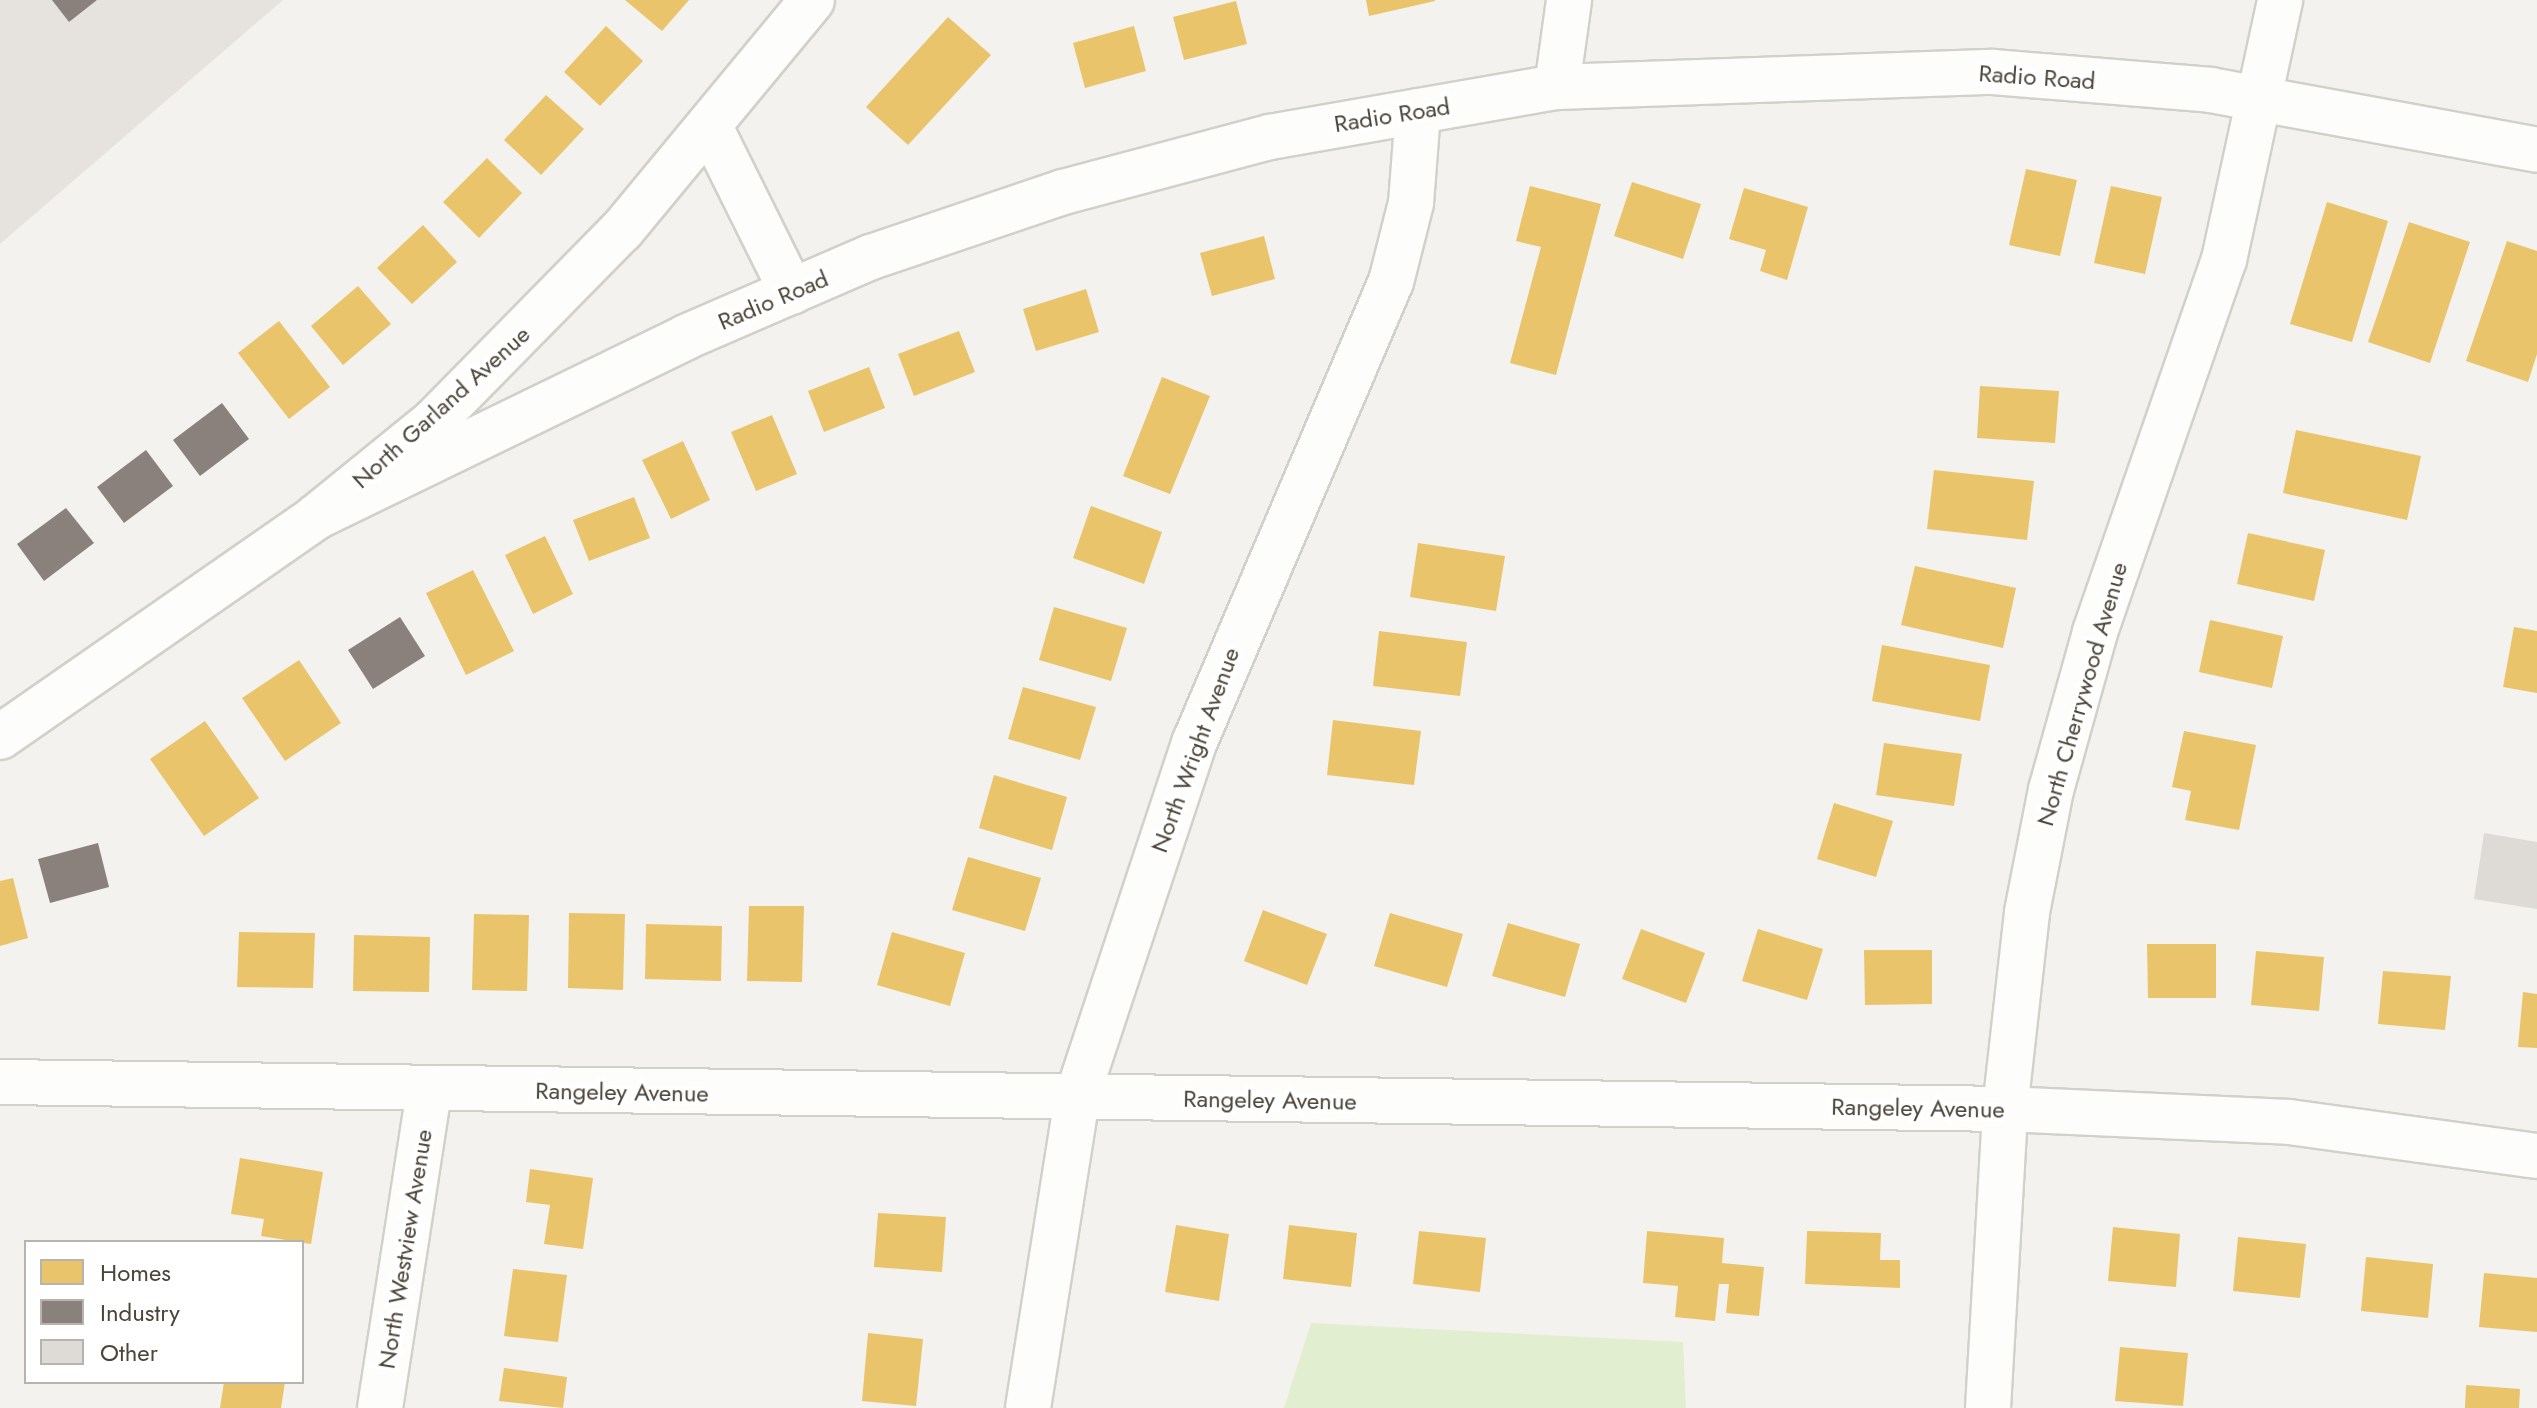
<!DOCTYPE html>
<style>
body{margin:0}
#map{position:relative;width:2537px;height:1408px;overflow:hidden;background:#f4f2ee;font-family:Jost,sans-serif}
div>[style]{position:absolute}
.industrial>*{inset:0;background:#e6e2de}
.green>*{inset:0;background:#e1eecf}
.homes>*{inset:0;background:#e9c46a}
.industry>*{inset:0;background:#8a817c}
.building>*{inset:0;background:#dedbd6}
.roads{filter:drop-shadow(2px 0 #d2d0cb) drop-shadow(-2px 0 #d2d0cb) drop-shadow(0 2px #d2d0cb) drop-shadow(0 -2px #d2d0cb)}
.minor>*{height:44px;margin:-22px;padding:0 22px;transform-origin:22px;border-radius:22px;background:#fdfdfc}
span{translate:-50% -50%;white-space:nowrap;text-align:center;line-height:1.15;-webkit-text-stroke:8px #fff;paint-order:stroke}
.street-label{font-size:24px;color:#4b4439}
.legend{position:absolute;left:24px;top:1240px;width:280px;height:144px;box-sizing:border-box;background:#fff;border:2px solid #b7b4b0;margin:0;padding:10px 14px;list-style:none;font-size:24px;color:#4b4439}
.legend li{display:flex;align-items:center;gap:16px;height:40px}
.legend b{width:40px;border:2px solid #b7b4b0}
</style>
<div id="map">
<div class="industrial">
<i style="clip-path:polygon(0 0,283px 0,0 244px)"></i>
</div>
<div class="green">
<i style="clip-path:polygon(1311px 1323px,1683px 1342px,1686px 1408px,1284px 1408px)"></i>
</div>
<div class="homes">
<i style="clip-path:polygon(625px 0,689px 0,662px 31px)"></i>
<i style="clip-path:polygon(1366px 0,1435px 0,1435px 1px,1369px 16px)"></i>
<i style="clip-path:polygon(1236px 1px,1247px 44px,1184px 60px,1173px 17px)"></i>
<i style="clip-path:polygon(948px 17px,991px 55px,908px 145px,866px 107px)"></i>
<i style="clip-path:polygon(606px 26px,643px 61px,600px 106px,564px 72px)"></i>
<i style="clip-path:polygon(1134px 26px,1146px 71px,1085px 88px,1073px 43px)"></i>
<i style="clip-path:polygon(546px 95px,584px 129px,541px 175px,504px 140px)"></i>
<i style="clip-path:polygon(487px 158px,522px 193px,479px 238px,443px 202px)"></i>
<i style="clip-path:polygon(2026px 169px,2077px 180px,2060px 256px,2009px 245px)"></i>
<i style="clip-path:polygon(1632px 182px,1701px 204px,1683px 259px,1614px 236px)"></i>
<i style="clip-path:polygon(1530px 186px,1601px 204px,1556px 375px,1510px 363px,1541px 247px,1516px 241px)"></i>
<i style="clip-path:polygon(2111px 186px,2162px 197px,2145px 274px,2094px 263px)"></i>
<i style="clip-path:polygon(1744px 188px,1808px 207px,1787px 280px,1760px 271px,1766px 250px,1729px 239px)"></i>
<i style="clip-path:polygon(2327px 202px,2388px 221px,2352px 342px,2290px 324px)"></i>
<i style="clip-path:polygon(2409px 222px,2470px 242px,2430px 363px,2368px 342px)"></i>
<i style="clip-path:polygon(423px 225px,457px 262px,412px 304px,377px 268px)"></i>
<i style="clip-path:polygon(1264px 236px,1275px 279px,1212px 296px,1200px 253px)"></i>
<i style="clip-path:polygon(2507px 241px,2537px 251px,2537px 354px,2528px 382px,2466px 361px)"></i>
<i style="clip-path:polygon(358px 286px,391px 324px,343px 365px,311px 326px)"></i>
<i style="clip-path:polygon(1086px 289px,1099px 332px,1036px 351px,1023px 309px)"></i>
<i style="clip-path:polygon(279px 321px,330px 387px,289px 419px,238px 353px)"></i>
<i style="clip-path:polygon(959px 331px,975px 372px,914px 396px,898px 354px)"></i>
<i style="clip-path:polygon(869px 367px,885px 408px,824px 432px,808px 391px)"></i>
<i style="clip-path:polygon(1162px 377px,1210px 396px,1170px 494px,1123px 476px)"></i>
<i style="clip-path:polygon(1980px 386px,2059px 391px,2055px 443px,1977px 438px)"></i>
<i style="clip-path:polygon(772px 415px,797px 474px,756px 491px,731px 432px)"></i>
<i style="clip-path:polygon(2296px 430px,2421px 456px,2407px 520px,2283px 493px)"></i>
<i style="clip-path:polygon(683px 441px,710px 500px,671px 519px,642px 460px)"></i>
<i style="clip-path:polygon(1934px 470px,2034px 481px,2027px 540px,1927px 529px)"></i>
<i style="clip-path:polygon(634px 497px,650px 538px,589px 561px,573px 520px)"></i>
<i style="clip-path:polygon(1091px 506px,1162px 532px,1144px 584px,1073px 558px)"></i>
<i style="clip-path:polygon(2248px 533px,2325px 550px,2314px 601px,2237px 584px)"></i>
<i style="clip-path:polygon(545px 536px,573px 594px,533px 614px,505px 555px)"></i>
<i style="clip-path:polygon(1418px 543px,1505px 556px,1496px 611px,1410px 597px)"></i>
<i style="clip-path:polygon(1915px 566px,2016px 588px,2003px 648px,1901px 625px)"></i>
<i style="clip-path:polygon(473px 570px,514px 651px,466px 675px,426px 593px)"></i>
<i style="clip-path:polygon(1054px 607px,1127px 628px,1111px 681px,1039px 660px)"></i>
<i style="clip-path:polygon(2210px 620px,2283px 636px,2272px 688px,2199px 672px)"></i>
<i style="clip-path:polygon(2514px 627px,2537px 631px,2537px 693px,2503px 687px)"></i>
<i style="clip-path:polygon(1379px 631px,1467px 642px,1460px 696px,1373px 686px)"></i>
<i style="clip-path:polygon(1882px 645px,1990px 665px,1980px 721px,1872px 701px)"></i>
<i style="clip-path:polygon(299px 660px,341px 723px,285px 761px,242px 698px)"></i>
<i style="clip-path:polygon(1023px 687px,1096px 707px,1080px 760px,1008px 739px)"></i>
<i style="clip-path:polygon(1333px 720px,1421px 731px,1414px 785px,1327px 775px)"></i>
<i style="clip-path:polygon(205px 721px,259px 798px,204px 836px,150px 759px)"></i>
<i style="clip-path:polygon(2184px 731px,2256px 745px,2239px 830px,2185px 820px,2191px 791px,2172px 787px)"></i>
<i style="clip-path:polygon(1884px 743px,1962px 754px,1954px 806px,1876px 795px)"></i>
<i style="clip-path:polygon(994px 775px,1067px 797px,1052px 850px,979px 828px)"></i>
<i style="clip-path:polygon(1834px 803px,1893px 821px,1876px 877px,1817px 859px)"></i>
<i style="clip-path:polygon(968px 857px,1041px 878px,1025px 931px,952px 910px)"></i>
<i style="clip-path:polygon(13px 878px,28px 938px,0 946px,0 881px)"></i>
<i style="clip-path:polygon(749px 906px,804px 906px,802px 982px,747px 981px)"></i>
<i style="clip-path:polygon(1263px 910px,1327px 934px,1307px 985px,1244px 961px)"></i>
<i style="clip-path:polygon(569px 913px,625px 914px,623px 990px,568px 988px)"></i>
<i style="clip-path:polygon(1390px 913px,1463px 934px,1447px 987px,1374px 966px)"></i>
<i style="clip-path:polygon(474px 914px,529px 915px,527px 991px,472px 990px)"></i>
<i style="clip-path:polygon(1508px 923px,1580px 944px,1565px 997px,1492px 976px)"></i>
<i style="clip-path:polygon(646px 924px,722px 926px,721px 981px,645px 979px)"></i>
<i style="clip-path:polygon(1641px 929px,1705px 953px,1686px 1003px,1622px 979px)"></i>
<i style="clip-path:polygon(1758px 929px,1823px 949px,1807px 1000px,1742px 981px)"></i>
<i style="clip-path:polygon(239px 932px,315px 933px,313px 988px,237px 987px)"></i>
<i style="clip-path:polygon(892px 932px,965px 953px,950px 1006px,877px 985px)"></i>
<i style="clip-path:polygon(354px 935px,430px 937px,429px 992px,353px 991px)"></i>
<i style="clip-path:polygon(2147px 944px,2216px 944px,2216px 998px,2148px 998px)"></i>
<i style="clip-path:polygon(1864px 950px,1932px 950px,1932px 1004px,1865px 1005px)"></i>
<i style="clip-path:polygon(2256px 951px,2324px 957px,2319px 1011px,2251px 1005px)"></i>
<i style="clip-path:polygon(2383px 971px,2451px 976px,2445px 1030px,2378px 1024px)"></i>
<i style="clip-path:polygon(2523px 992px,2537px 994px,2537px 1048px,2518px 1047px)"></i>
<i style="clip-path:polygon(240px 1158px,323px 1172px,311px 1244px,261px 1236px,264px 1219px,231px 1214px)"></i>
<i style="clip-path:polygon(530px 1169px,593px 1178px,583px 1249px,544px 1244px,550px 1205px,526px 1202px)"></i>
<i style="clip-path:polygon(878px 1213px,946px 1217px,942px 1272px,874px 1267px)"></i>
<i style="clip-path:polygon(1176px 1225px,1229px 1234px,1219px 1301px,1165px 1292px)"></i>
<i style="clip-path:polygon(1289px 1225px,1357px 1233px,1351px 1287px,1283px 1279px)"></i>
<i style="clip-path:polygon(2113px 1227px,2180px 1234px,2176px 1287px,2108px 1281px)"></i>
<i style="clip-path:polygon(1419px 1231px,1486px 1238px,1480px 1292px,1413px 1284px)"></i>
<i style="clip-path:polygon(1647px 1231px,1724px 1238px,1722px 1263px,1764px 1267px,1759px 1316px,1726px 1313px,1729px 1284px,1719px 1284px,1715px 1321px,1675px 1317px,1678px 1286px,1643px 1283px)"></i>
<i style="clip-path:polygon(1807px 1231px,1881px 1233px,1880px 1260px,1900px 1260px,1900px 1288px,1805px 1284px)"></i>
<i style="clip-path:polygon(2238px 1237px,2306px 1244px,2300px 1298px,2233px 1291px)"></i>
<i style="clip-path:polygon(2366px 1257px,2433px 1264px,2428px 1318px,2361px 1311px)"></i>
<i style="clip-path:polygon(513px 1269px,567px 1275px,558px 1342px,504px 1336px)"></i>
<i style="clip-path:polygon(2484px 1273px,2537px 1278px,2537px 1332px,2479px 1327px)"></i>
<i style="clip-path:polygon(868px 1333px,923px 1339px,916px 1406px,862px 1401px)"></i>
<i style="clip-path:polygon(2120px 1347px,2188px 1353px,2183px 1406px,2115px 1401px)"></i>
<i style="clip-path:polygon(504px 1368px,567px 1377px,563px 1408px,499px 1401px)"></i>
<i style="clip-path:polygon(224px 1382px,285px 1382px,281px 1408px,220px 1408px)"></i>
<i style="clip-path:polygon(2466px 1385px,2520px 1389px,2519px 1408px,2465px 1408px)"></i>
</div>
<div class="industry">
<i style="clip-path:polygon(52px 0,97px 0,69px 22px)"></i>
<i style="clip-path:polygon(222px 403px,249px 439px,200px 476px,173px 440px)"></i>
<i style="clip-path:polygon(146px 450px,173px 486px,124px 523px,97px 487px)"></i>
<i style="clip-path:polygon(66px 508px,94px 543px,44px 581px,17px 544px)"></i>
<i style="clip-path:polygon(400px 617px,425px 656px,373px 689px,348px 650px)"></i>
<i style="clip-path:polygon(98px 843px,109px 887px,50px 903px,38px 859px)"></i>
</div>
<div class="building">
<i style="clip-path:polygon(2484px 833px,2537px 842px,2537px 909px,2474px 899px)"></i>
</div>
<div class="roads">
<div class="minor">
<i style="left:1557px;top:87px;width:88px;rotate:-82.1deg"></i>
<i style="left:710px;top:127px;width:184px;rotate:63.6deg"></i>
<i style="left:316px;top:517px;width:411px;rotate:-25.9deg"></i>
<i style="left:686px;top:337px;width:202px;rotate:-23.4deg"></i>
<i style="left:871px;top:257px;width:203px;rotate:-18.7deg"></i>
<i style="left:1063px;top:192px;width:214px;rotate:-14.9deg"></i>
<i style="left:1270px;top:137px;width:291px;rotate:-9.9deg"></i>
<i style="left:1557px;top:87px;width:436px;rotate:-2deg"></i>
<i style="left:1993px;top:72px;width:219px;rotate:4.7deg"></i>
<i style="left:2211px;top:90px;width:331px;rotate:10.4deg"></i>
<i style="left:0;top:737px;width:385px;rotate:-34.8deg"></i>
<i style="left:316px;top:517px;width:152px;rotate:-39.1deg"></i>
<i style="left:434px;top:421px;width:268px;rotate:-45.5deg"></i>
<i style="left:622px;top:230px;width:298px;rotate:-50.4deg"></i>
<i style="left:0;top:1082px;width:2005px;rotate:0.77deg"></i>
<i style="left:2005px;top:1109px;width:284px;rotate:2.6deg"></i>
<i style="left:2289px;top:1122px;width:250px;rotate:7.8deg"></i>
<i style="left:380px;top:1408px;width:322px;rotate:-81.2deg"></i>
<i style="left:1028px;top:1408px;width:315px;rotate:-81deg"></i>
<i style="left:1077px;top:1097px;width:375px;rotate:-71.7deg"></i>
<i style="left:1195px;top:741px;width:499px;rotate:-66.9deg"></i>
<i style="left:1391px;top:282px;width:81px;rotate:-75.8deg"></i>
<i style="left:1411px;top:203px;width:92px;rotate:-85.6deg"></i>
<i style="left:1988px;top:1408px;width:299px;rotate:-86.7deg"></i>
<i style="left:2005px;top:1109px;width:198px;rotate:-83.6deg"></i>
<i style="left:2027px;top:912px;width:124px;rotate:-78.9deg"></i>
<i style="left:2051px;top:790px;width:164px;rotate:-74.4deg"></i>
<i style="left:2095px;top:632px;width:394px;rotate:-70.9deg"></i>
<i style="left:2224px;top:260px;width:266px;rotate:-77.8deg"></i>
</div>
</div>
<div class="street-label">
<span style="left:2037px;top:77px;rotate:4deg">Radio Road</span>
<span style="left:1392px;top:115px;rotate:-9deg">Radio Road</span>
<span style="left:773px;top:300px;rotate:-23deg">Radio Road</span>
<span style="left:441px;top:407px;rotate:-42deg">North Garland Avenue</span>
<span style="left:2082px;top:694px;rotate:-74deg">North Cherrywood Avenue</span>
<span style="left:1195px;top:750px;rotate:-70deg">North Wright Avenue</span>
<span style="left:622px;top:1092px;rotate:1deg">Rangeley Avenue</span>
<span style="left:1270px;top:1100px;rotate:1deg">Rangeley Avenue</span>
<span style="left:1918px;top:1108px;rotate:1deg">Rangeley Avenue</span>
<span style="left:405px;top:1249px;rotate:-81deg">North Westview Avenue</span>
</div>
<ul class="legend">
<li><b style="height:22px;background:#e9c46a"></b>Homes</li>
<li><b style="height:22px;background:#8a817c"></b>Industry</li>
<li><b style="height:22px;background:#dedbd6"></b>Other</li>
</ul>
</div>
